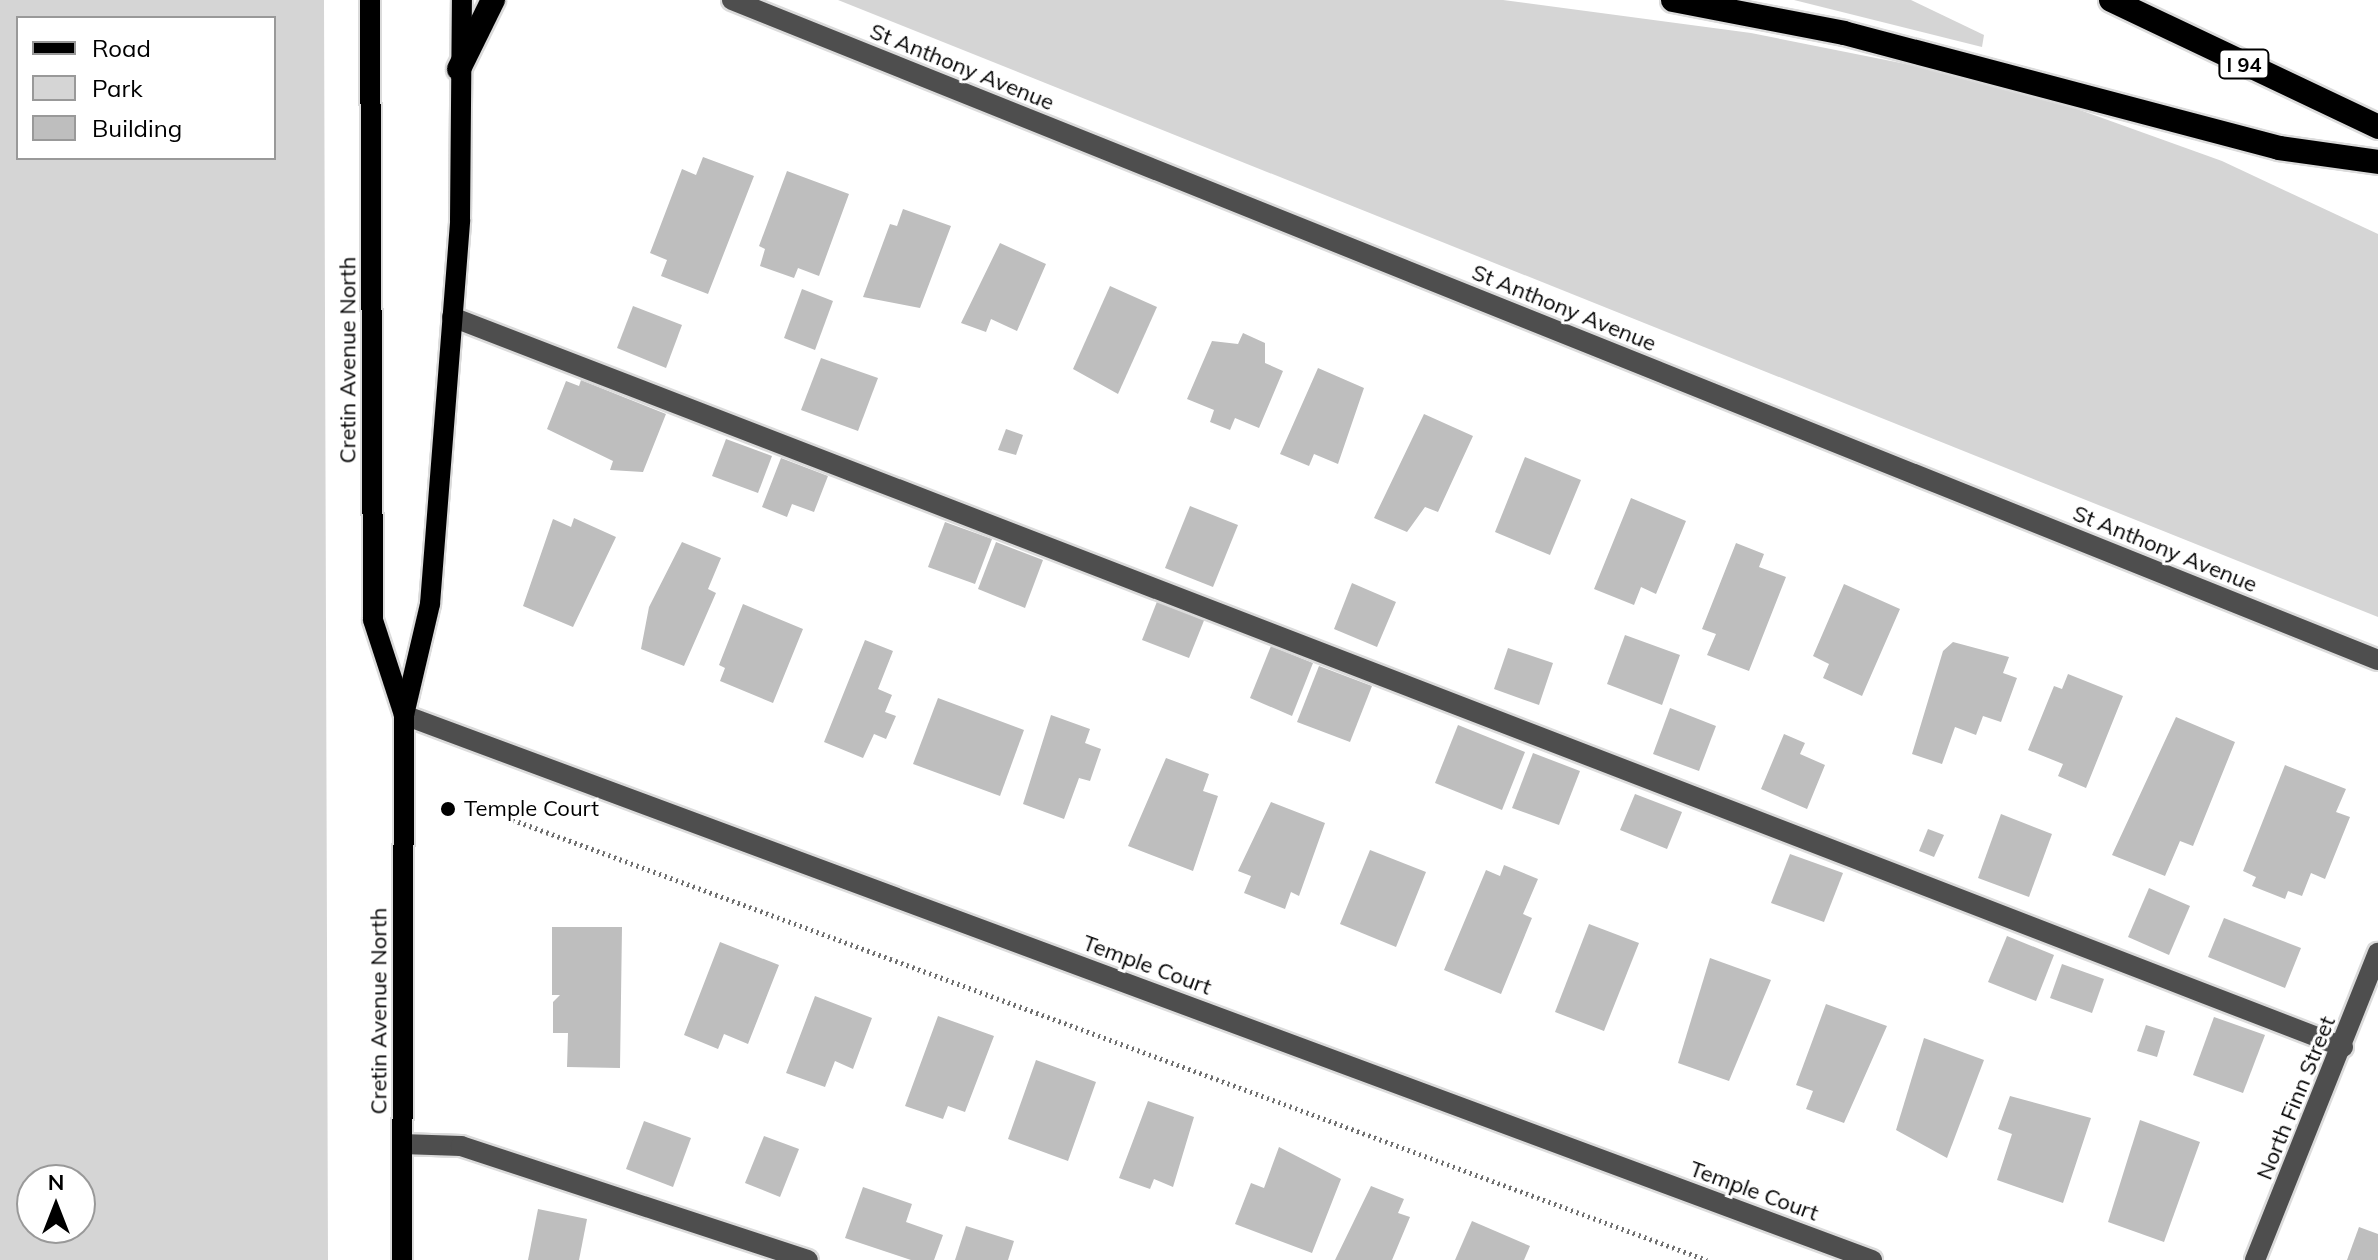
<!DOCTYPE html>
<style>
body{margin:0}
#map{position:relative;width:2378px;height:1260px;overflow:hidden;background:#fff;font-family:Mulish,sans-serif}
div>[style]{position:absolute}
.green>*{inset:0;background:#d5d5d5}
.building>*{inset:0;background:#bebebe}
.path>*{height:5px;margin-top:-2.5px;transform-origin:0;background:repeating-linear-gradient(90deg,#707070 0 2px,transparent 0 6px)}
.roads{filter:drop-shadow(2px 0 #dbdbdb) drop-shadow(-2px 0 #dbdbdb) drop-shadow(0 2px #dbdbdb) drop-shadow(0 -2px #dbdbdb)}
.minor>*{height:20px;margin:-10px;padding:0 10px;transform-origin:10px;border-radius:10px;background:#4e4e4e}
.major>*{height:20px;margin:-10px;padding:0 10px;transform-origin:10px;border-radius:10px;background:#000}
.highway>*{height:24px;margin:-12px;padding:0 12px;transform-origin:12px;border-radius:12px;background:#000}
.dots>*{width:22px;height:22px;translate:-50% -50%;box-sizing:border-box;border:4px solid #fff;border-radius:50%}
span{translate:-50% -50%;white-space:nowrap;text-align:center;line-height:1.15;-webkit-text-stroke:6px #fff;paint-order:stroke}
.shield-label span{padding:2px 6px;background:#fff;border:2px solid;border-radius:6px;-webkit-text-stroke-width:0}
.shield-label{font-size:20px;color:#000;font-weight:700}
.street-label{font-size:22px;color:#000}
.poi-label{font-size:22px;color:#000}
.left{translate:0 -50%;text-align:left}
.legend{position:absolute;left:16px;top:16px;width:260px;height:144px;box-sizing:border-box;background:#fff;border:2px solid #999;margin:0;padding:10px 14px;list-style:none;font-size:24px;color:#000}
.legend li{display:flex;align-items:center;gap:16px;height:40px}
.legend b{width:40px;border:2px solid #999}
.north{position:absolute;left:16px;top:1164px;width:80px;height:80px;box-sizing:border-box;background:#fff;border:2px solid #999;border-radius:50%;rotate:0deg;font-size:22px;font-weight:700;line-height:32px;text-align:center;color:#000}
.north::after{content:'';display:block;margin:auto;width:28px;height:36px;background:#000;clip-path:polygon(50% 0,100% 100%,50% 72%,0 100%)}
</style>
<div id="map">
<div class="green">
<i style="clip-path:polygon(evenodd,0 0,324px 0,328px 1260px,0 1260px,0 0,274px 18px,274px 158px,18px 158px,18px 18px,274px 18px,0 0,32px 1180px,80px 1180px,80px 1228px,32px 1228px,32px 1180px)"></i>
<i style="clip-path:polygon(838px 0,1503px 0,1751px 33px,1926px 68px,2066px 105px,2222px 161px,2378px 234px,2378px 617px)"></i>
<i style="clip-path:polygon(1794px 0,1911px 0,1984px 35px,1982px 47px)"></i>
</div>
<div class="building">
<i style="clip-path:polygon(703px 157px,754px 176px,708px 294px,661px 276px,667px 260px,650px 253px,682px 169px,696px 175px)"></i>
<i style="clip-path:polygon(787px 171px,849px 194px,819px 276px,798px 268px,794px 278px,760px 266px,765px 249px,759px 246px)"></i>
<i style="clip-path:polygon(903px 209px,951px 226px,920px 308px,863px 297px,890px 224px,897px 226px)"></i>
<i style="clip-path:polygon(1000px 243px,1046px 264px,1017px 331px,991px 319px,986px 332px,961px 323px)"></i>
<i style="clip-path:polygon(1110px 286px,1157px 307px,1118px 394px,1073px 369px)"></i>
<i style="clip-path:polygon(802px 289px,833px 301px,815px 350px,784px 338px)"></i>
<i style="clip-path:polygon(633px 306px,682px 325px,666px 368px,617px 348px)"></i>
<i style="clip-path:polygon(1243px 333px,1265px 343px,1265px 363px,1283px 371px,1259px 428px,1235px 418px,1230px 430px,1210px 422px,1214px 410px,1187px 399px,1212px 341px,1238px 344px)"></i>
<i style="clip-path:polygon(821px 358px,878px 378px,858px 431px,801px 410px)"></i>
<i style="clip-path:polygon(1318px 368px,1364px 388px,1338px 464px,1314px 454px,1309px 466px,1280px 454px)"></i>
<i style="clip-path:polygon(581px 380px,666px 414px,643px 472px,610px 470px,613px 461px,547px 429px,566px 381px,579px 386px)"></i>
<i style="clip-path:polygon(1424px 414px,1473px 436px,1438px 512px,1425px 507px,1407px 532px,1374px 518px)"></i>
<i style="clip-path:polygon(1006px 429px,1023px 435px,1016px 455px,998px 450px)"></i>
<i style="clip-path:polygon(726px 439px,772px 456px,758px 493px,712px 476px)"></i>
<i style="clip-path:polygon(1525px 457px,1581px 480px,1550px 555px,1495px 532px)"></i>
<i style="clip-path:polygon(781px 458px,828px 476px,814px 512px,792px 504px,787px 517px,762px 507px)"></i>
<i style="clip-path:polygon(1631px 498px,1686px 521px,1656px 594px,1641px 587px,1634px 605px,1594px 589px)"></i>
<i style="clip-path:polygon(1190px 506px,1238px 525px,1213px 587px,1165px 568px)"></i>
<i style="clip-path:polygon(574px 518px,616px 537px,573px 627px,523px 606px,553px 519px,571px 527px)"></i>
<i style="clip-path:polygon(945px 522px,992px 539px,975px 584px,928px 567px)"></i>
<i style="clip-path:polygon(682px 542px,721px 558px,708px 589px,716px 593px,684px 666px,641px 649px,649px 607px)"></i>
<i style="clip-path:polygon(996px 542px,1043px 560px,1025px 608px,978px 589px)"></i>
<i style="clip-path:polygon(1736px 543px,1764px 554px,1759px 567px,1786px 577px,1749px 671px,1707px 655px,1716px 634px,1702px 629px)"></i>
<i style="clip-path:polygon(1352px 583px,1396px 602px,1377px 647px,1334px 629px)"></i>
<i style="clip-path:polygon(1844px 584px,1900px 609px,1862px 696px,1823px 678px,1829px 664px,1813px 656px)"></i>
<i style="clip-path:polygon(1158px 599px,1205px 618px,1189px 658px,1142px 640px)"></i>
<i style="clip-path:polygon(743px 604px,803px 629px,773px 703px,720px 681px,725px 668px,719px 665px)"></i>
<i style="clip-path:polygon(1625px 635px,1680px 655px,1662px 705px,1607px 684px)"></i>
<i style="clip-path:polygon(865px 640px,893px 651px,878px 689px,892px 695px,885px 712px,896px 716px,886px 739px,874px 734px,863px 758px,824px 742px)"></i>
<i style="clip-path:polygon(1953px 642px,2009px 657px,2003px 673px,2017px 678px,2001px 722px,1983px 716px,1976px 735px,1955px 727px,1942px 764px,1912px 754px,1943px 651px)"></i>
<i style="clip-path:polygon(1271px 646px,1313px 663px,1292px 716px,1250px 698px)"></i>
<i style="clip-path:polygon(1508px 648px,1553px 663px,1539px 705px,1494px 689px)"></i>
<i style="clip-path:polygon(1319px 666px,1372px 686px,1350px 742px,1297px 722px)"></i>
<i style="clip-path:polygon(2068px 674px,2123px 696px,2086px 788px,2058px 776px,2063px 764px,2028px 750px,2054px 686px,2062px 689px)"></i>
<i style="clip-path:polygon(938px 698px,1024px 730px,1000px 796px,913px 764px)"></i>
<i style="clip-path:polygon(1670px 708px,1716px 726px,1699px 771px,1653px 754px)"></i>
<i style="clip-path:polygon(1051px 715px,1090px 729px,1085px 743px,1101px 749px,1090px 781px,1079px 778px,1064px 819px,1023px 804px)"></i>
<i style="clip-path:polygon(2176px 717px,2235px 742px,2193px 846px,2180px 841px,2165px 876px,2112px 855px)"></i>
<i style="clip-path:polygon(1458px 725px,1525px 752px,1502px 810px,1435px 783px)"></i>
<i style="clip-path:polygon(1784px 734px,1805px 743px,1800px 754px,1825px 765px,1807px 809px,1761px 789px)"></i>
<i style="clip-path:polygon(1533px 753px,1580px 771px,1559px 825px,1512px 808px)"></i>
<i style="clip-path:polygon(1166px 758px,1209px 774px,1203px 791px,1218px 796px,1193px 871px,1128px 846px)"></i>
<i style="clip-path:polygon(2285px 765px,2346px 789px,2336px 812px,2350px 817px,2325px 879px,2311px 873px,2302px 896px,2288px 891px,2285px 899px,2252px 886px,2256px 877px,2243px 871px)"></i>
<i style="clip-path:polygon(1635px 794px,1682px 812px,1667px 849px,1620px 830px)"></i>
<i style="clip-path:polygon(1271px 802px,1325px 823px,1299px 896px,1291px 892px,1285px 909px,1244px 893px,1251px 876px,1238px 871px)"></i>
<i style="clip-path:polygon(2001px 814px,2052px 834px,2029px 897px,1978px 878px)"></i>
<i style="clip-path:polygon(1928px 829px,1944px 835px,1934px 857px,1919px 851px)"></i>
<i style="clip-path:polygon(1370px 850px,1426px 872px,1396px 947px,1340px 924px)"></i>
<i style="clip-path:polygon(1790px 854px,1843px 873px,1824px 922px,1771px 903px)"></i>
<i style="clip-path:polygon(1504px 865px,1538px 879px,1523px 914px,1532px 918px,1501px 994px,1444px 970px,1486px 870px,1500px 876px)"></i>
<i style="clip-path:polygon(2149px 888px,2190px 906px,2169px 955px,2128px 937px)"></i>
<i style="clip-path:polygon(2224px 918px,2301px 948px,2285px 988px,2208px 957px)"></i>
<i style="clip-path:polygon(1589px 924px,1639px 943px,1604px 1031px,1555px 1012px)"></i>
<i style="clip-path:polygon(552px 927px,622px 927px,620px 1068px,567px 1067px,568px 1033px,553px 1033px,553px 1002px,560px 995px,552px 995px)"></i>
<i style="clip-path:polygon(2007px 936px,2054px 955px,2036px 1001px,1988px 982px)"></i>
<i style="clip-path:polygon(720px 942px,779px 965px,748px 1044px,724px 1034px,718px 1049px,684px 1035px)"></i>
<i style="clip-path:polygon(1710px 958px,1771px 980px,1729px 1081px,1678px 1063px)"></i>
<i style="clip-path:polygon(2062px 964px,2104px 979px,2092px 1013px,2050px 998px)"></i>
<i style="clip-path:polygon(815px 996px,872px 1018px,853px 1069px,835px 1061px,825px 1087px,786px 1073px)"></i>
<i style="clip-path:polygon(1826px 1004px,1887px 1026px,1844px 1123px,1806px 1109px,1813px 1091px,1796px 1085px)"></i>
<i style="clip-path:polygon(938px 1016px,994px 1036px,965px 1112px,948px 1106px,943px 1119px,905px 1106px)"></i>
<i style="clip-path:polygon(2214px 1017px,2265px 1035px,2243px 1093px,2193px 1075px)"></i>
<i style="clip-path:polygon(2146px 1025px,2165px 1031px,2157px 1057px,2137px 1051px)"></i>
<i style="clip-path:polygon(1924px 1038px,1984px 1060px,1947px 1158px,1896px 1130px)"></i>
<i style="clip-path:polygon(1036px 1060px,1096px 1082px,1068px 1161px,1008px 1139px)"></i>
<i style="clip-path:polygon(2010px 1096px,2091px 1118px,2063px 1203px,1997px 1180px,2012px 1134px,1998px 1129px)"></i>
<i style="clip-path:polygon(1148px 1101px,1194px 1117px,1173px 1187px,1154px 1179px,1150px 1189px,1119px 1178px)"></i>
<i style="clip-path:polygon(2140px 1120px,2200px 1142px,2164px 1242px,2108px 1222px)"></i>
<i style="clip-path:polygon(644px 1121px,691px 1138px,673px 1187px,626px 1169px)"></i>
<i style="clip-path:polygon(764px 1136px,799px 1149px,780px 1197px,745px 1183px)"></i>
<i style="clip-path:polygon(1279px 1147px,1341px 1179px,1312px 1253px,1235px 1224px,1251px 1183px,1264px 1188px)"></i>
<i style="clip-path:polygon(1371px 1186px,1404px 1199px,1398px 1213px,1410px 1217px,1392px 1260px,1335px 1260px)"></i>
<i style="clip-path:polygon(863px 1187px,912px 1204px,906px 1222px,943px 1235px,934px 1260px,911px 1260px,845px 1238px)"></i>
<i style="clip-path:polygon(538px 1209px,587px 1219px,579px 1260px,528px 1260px)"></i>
<i style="clip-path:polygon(1472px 1221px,1530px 1246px,1524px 1260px,1455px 1260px)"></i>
<i style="clip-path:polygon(966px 1226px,1014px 1241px,1008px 1260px,955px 1260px)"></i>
<i style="clip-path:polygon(2359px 1227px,2378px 1234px,2378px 1260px,2347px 1260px)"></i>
</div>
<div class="path">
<i style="left:462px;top:801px;width:1327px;rotate:20.24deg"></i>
</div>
<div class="roads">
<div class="minor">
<i style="left:732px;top:0;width:1773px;rotate:21.85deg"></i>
<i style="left:452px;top:317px;width:2027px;rotate:21.11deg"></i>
<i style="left:404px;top:715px;width:1566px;rotate:20.37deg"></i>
<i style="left:402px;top:1144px;width:59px;rotate:1.9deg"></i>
<i style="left:461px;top:1146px;width:365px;rotate:18.2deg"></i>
<i style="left:2255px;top:1260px;width:331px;rotate:-68.2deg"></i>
</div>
<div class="major">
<i style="left:370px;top:0;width:620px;rotate:89.72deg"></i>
<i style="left:373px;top:620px;width:100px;rotate:71.9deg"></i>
<i style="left:402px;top:1260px;width:545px;rotate:-89.79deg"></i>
<i style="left:404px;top:715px;width:114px;rotate:-76.8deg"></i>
<i style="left:430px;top:604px;width:385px;rotate:-85.5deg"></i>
<i style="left:460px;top:220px;width:220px;rotate:-89.5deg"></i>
</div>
<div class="highway">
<i style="left:1673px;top:0;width:174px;rotate:10.9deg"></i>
<i style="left:1844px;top:33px;width:450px;rotate:14.8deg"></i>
<i style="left:2279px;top:148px;width:100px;rotate:8deg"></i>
<i style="left:2111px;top:0;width:296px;rotate:25.4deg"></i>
<i style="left:459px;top:69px;width:77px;rotate:-63.8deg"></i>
</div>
</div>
<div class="dots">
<i style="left:448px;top:809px;background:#000"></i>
</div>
<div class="shield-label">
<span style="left:2244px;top:64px">I 94</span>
</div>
<div class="street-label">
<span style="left:962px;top:67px;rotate:22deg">St Anthony Avenue</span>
<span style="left:1564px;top:308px;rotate:22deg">St Anthony Avenue</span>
<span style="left:348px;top:360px;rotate:-90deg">Cretin Avenue North</span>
<span style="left:2165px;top:549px;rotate:22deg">St Anthony Avenue</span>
<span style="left:1147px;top:965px;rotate:20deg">Temple Court</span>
<span style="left:379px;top:1011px;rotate:-90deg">Cretin Avenue North</span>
<span style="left:2296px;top:1098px;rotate:-68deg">North Finn Street</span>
<span style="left:1754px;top:1191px;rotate:20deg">Temple Court</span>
</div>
<div class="poi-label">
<span class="left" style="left:464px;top:809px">Temple Court</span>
</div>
<ul class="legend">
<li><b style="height:10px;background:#000"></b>Road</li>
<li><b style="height:22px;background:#d5d5d5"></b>Park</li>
<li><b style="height:22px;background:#bebebe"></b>Building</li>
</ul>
<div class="north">N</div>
</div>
